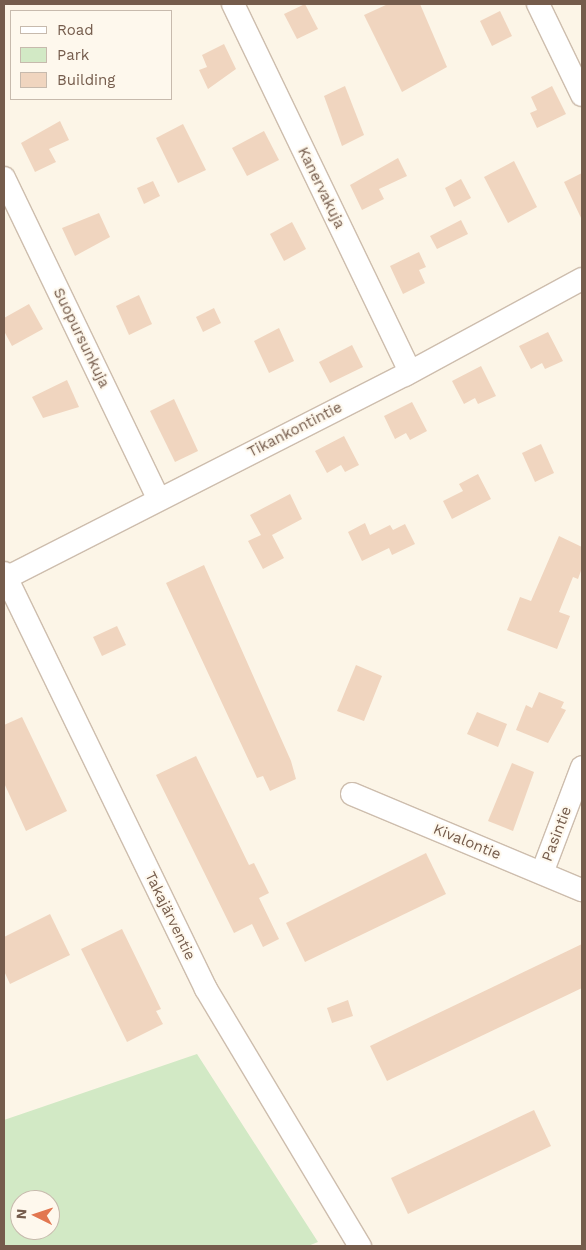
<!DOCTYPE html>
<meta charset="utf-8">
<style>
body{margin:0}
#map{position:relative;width:586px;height:1250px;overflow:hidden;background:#fcf5e7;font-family:"Work Sans",sans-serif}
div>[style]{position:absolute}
.green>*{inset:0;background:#d2e9c5}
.building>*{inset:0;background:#f0d5bf}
.roads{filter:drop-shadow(1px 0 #cdbdad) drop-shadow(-1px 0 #cdbdad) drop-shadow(0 1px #cdbdad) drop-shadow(0 -1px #cdbdad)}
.minor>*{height:22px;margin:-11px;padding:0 11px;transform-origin:11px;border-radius:11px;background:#fff}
span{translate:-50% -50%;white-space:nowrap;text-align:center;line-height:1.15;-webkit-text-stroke:4px #fef8ed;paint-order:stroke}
.street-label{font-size:15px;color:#755c4c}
.frame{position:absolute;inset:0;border:5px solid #755c4c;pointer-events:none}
.legend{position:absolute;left:10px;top:10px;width:162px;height:90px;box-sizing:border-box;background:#fef8ed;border:1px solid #c7baad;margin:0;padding:6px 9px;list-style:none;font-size:15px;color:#755c4c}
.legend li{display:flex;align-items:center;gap:10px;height:25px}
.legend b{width:25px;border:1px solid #c7baad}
.north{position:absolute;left:10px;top:1190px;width:50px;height:50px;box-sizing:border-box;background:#fef8ed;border:1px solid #c7baad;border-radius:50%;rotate:274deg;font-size:14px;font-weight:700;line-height:20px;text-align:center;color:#755c4c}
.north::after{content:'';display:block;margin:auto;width:18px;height:22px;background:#e27750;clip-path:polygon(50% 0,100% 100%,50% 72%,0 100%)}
</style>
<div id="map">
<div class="green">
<i style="clip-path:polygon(evenodd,197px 1054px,318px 1242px,308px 1246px,4px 1246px,4px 1120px,197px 1054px,20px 1200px,50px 1200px,50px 1230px,20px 1230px,20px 1200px)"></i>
</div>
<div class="building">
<i style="clip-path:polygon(305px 4px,318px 29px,297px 39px,284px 14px)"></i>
<i style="clip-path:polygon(388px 4px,420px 4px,447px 67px,402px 92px,364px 15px)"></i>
<i style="clip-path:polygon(500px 11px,512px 36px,492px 46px,480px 21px)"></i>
<i style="clip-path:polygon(224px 44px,236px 69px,208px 89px,199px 70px,207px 67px,202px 55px)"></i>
<i style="clip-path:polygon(345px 86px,364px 135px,342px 146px,324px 96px)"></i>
<i style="clip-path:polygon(552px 86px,566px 114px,537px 128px,530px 113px,537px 110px,531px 97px)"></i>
<i style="clip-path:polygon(60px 121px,69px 140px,49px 149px,56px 162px,35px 172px,21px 143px)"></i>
<i style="clip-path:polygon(183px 124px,206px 170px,178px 183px,156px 138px)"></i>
<i style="clip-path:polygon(264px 131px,279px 160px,247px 176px,232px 148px)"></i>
<i style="clip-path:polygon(398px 158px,407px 176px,379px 189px,384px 199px,362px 210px,350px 185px)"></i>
<i style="clip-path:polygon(514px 161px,537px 207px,508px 223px,484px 177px)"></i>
<i style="clip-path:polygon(582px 173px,582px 220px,564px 182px)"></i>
<i style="clip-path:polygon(461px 179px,471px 198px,454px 207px,445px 188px)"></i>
<i style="clip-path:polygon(153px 181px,160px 196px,144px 204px,137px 188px)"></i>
<i style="clip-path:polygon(99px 213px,110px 237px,75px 256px,62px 228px)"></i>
<i style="clip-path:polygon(461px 220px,468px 234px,437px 249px,430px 236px)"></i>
<i style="clip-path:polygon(292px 222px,306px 249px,284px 261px,270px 234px)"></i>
<i style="clip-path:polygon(419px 252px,426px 267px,419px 270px,425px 283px,403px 294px,390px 266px)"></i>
<i style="clip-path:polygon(139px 295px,152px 324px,129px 335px,116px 306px)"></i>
<i style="clip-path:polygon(29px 304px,43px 329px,12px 346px,4px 331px,4px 318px)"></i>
<i style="clip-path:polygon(214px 308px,221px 323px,203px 332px,196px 317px)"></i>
<i style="clip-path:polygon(279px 328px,294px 361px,269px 373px,254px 341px)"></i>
<i style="clip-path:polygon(548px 332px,563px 361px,545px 369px,542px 363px,531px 369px,519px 346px)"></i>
<i style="clip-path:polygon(352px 345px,363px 367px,330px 383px,319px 362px)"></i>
<i style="clip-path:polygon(481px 366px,496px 396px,478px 404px,475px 398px,464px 404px,452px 381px)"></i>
<i style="clip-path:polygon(67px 380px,79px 407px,43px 418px,32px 397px)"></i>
<i style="clip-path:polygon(174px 399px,198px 451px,175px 462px,150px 411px)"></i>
<i style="clip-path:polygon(412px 402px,427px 431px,410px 440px,406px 433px,395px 439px,384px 416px)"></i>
<i style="clip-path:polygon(344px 436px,359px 465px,345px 472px,341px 465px,327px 473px,315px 451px)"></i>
<i style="clip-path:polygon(541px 444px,554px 473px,535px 482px,522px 453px)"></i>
<i style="clip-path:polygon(478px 474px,491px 499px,452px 519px,443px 501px,463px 491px,459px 484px)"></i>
<i style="clip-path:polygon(290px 494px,302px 519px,272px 535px,284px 558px,263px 569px,248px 541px,261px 535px,250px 515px)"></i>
<i style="clip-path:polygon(365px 523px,370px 535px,390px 525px,393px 530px,405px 524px,415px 544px,392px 555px,389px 548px,362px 561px,348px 532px)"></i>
<i style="clip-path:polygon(559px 536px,582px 547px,582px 568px,578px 579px,573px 577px,559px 612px,570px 616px,557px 649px,507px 630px,520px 597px,531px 601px)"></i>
<i style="clip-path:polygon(204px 565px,291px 761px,296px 779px,270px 791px,263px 776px,257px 778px,166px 583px)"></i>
<i style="clip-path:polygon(117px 626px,126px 645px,102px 656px,93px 637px)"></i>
<i style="clip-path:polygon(356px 665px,382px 676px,364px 721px,337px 711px)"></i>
<i style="clip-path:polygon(539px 692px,564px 702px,561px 708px,566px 710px,548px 743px,516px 730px,526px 705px,532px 708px)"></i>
<i style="clip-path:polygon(477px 712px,507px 724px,498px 747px,467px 734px)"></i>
<i style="clip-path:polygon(22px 717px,67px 811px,26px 831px,4px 783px,4px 725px)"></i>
<i style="clip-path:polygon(196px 756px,249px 865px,254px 863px,269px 893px,259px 898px,279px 939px,263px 947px,252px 924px,234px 933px,156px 775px)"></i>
<i style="clip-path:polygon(512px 763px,534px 772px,513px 831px,488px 821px)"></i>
<i style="clip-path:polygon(426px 853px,446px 894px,305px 962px,286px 923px)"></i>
<i style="clip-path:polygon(50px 914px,70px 955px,10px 984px,4px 971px,4px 937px)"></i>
<i style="clip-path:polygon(122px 929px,161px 1009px,156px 1011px,163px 1024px,127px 1042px,81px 949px)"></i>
<i style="clip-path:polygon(582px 944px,582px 988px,387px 1081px,370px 1046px)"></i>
<i style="clip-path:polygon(348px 1000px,353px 1016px,332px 1023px,327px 1008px)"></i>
<i style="clip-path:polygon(534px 1110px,551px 1146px,408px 1214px,391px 1178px)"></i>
</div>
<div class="roads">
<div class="minor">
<i style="left:233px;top:4px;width:408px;rotate:64.3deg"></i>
<i style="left:538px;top:4px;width:101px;rotate:64.2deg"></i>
<i style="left:4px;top:178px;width:355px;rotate:64.3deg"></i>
<i style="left:4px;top:573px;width:462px;rotate:64.1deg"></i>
<i style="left:206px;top:989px;width:300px;rotate:59.1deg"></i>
<i style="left:4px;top:579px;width:450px;rotate:-27deg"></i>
<i style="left:405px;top:375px;width:201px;rotate:-28.5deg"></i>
<i style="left:352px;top:794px;width:249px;rotate:22.7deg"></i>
<i style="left:542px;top:873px;width:113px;rotate:-69.3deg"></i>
</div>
</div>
<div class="street-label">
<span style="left:321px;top:188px;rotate:64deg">Kanervakuja</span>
<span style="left:81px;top:338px;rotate:64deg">Suopursunkuja</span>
<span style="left:295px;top:430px;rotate:-27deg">Tikankontintie</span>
<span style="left:557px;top:834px;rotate:-69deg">Pasintie</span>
<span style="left:467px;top:842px;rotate:22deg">Kivalontie</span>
<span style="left:170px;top:916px;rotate:64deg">Takajärventie</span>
</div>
<div class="frame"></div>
<ul class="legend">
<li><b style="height:6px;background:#fff"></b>Road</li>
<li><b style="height:14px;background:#d2e9c5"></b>Park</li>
<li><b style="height:14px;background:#f0d5bf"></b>Building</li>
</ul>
<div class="north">N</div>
</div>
